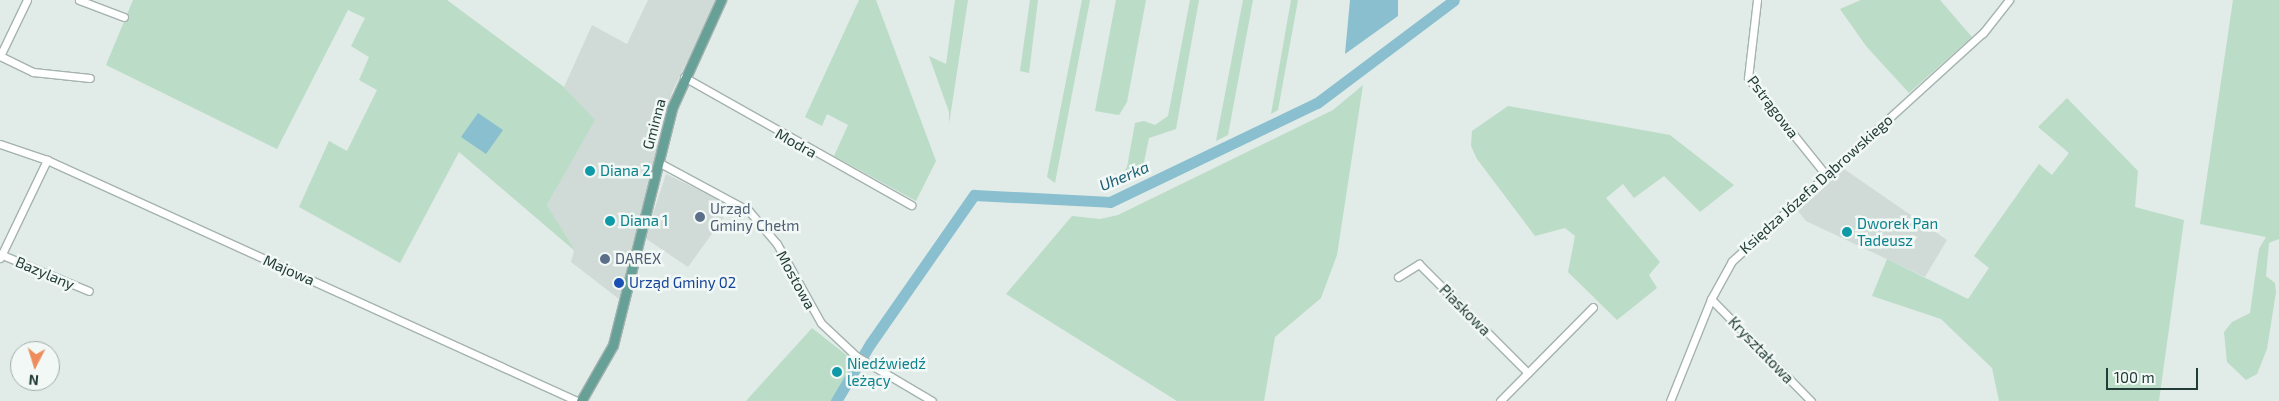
<!DOCTYPE html>
<meta charset="utf-8">
<style>
body{margin:0}
#map{position:relative;width:2279px;height:401px;overflow:hidden;background:#e1ebe8;font-family:"Exo 2",sans-serif}
div>[style]{position:absolute}
.built>*{inset:0;background:#d0dbd7}
.green>*{inset:0;background:#bbdcc6}
.water>*{inset:0;background:#8abfcf}
.river>*{height:11px;margin:-5.5px;padding:0 5.5px;transform-origin:5.5px;border-radius:5.5px;background:#8abfcf}
.roads{filter:drop-shadow(1px 0 #a4b3af) drop-shadow(-1px 0 #a4b3af) drop-shadow(0 1px #a4b3af) drop-shadow(0 -1px #a4b3af)}
.minor>*{height:7px;margin:-3.5px;padding:0 3.5px;transform-origin:3.5px;border-radius:3.5px;background:#fff}
.major>*{height:9px;margin:-4.5px;padding:0 4.5px;transform-origin:4.5px;border-radius:4.5px;background:#67a096}
.dots>*{width:14px;height:14px;translate:-50% -50%;box-sizing:border-box;border:2px solid #f2f8f5;border-radius:50%}
span{translate:-50% -50%;white-space:nowrap;text-align:center;line-height:1.15;-webkit-text-stroke:5px #f2f8f5;paint-order:stroke}
.street-label{font-size:15px;color:#223c37}
.culture-label{font-size:15px;color:#0d838f}
.left{translate:0 -50%;text-align:left}
.service-label{font-size:15px;color:#4e5e75}
.transit-label{font-size:15px;color:#164399}
.water-label{font-size:16px;color:#1e6076;font-style:italic}
.north{position:absolute;left:10px;top:341px;width:50px;height:50px;box-sizing:border-box;background:#f2f8f5;border:1px solid #9fada9;border-radius:50%;rotate:185deg;font-size:14px;font-weight:700;line-height:20px;text-align:center;color:#223c37}
.north::after{content:'';display:block;margin:auto;width:18px;height:22px;background:#ee8c5c;clip-path:polygon(50% 0,100% 100%,50% 72%,0 100%)}
.scale{position:absolute;left:2106px;top:368px;width:92px;height:22px;box-sizing:border-box;border:2px solid #223c37;border-top:0;padding-left:6px;font-size:15px;line-height:18px;white-space:nowrap;color:#223c37;-webkit-text-stroke:4px #f2f8f5;paint-order:stroke}
</style>
<div id="map">
<div class="built">
<i style="clip-path:polygon(648px 0,717px 0,672px 92px,619px 299px,571px 262px,574px 251px,547px 205px,594px 120px,564px 87px,592px 25px,627px 44px)"></i>
<i style="clip-path:polygon(1844px 169px,1947px 240px,1925px 277px,1806px 221px,1798px 211px)"></i>
<i style="clip-path:polygon(666px 174px,732px 206px,688px 267px,645px 238px)"></i>
</div>
<div class="green">
<i style="clip-path:polygon(133px 0,447px 0,564px 87px,595px 120px,547px 205px,575px 251px,459px 152px,400px 263px,299px 207px,329px 141px,347px 151px,377px 90px,359px 80px,369px 57px,351px 46px,365px 18px,348px 10px,277px 149px,106px 65px)"></i>
<i style="clip-path:polygon(859px 0,876px 0,936px 161px,916px 201px,834px 156px,848px 125px,827px 114px,822px 126px,805px 117px)"></i>
<i style="clip-path:polygon(955px 0,968px 0,949px 124px,949px 112px,929px 56px,946px 64px)"></i>
<i style="clip-path:polygon(1030px 0,1038px 0,1029px 73px,1020px 71px)"></i>
<i style="clip-path:polygon(1082px 0,1090px 0,1055px 183px,1047px 177px)"></i>
<i style="clip-path:polygon(1116px 0,1146px 0,1127px 102px,1119px 115px,1095px 111px)"></i>
<i style="clip-path:polygon(1190px 0,1199px 0,1176px 129px,1149px 138px,1141px 176px,1113px 189px,1127px 167px,1135px 123px,1144px 121px,1155px 125px,1168px 116px)"></i>
<i style="clip-path:polygon(1243px 0,1253px 0,1228px 135px,1216px 141px)"></i>
<i style="clip-path:polygon(1291px 0,1298px 0,1278px 110px,1271px 114px)"></i>
<i style="clip-path:polygon(1861px 0,1940px 0,1972px 37px,1909px 93px,1866px 46px,1840px 9px)"></i>
<i style="clip-path:polygon(2233px 0,2279px 0,2279px 239px,2269px 243px,2266px 276px,2275px 283px,2276px 292px,2267px 349px,2257px 374px,2246px 380px,2227px 362px,2224px 332px,2232px 322px,2250px 313px,2259px 249px,2266px 237px,2200px 224px)"></i>
<i style="clip-path:polygon(1363px 85px,1337px 255px,1321px 298px,1275px 337px,1264px 401px,1177px 401px,1006px 294px,1072px 216px,1100px 219px,1118px 215px,1333px 110px)"></i>
<i style="clip-path:polygon(2067px 98px,2138px 171px,2135px 207px,2184px 220px,2159px 401px,1999px 401px,1992px 368px,1941px 319px,1872px 296px,1887px 259px,1968px 299px,1989px 268px,1974px 256px,2039px 164px,2052px 175px,2069px 153px,2038px 127px)"></i>
<i style="clip-path:polygon(1508px 106px,1670px 135px,1734px 185px,1700px 212px,1664px 176px,1634px 198px,1623px 184px,1606px 198px,1660px 262px,1649px 275px,1657px 288px,1617px 320px,1568px 272px,1575px 236px,1565px 228px,1535px 236px,1477px 159px,1471px 146px,1472px 131px)"></i>
<i style="clip-path:polygon(812px 328px,863px 368px,843px 401px,746px 401px)"></i>
</div>
<div class="water">
<i style="clip-path:polygon(1350px 0,1398px 0,1398px 16px,1345px 54px)"></i>
<i style="clip-path:polygon(478px 113px,503px 130px,486px 154px,461px 137px)"></i>
</div>
<div class="river">
<i style="left:836px;top:401px;width:66px;rotate:-59.2deg"></i>
<i style="left:870px;top:344px;width:182px;rotate:-55.1deg"></i>
<i style="left:974px;top:195px;width:136px;rotate:2.9deg"></i>
<i style="left:1110px;top:202px;width:229px;rotate:-25.6deg"></i>
<i style="left:1317px;top:103px;width:171px;rotate:-36.9deg"></i>
</div>
<div class="roads">
<div class="minor">
<i style="left:79px;top:0;width:48px;rotate:20.7deg"></i>
<i style="left:1757px;top:0;width:79px;rotate:96.6deg"></i>
<i style="left:1748px;top:78px;width:124px;rotate:51.2deg"></i>
<i style="left:0;top:56px;width:37px;rotate:26deg"></i>
<i style="left:33px;top:72px;width:57px;rotate:6deg"></i>
<i style="left:0;top:56px;width:62px;rotate:-64.3deg"></i>
<i style="left:684px;top:77px;width:261px;rotate:29.4deg"></i>
<i style="left:0;top:144px;width:50px;rotate:18.8deg"></i>
<i style="left:47px;top:160px;width:582px;rotate:24.45deg"></i>
<i style="left:658px;top:162px;width:103px;rotate:28.3deg"></i>
<i style="left:749px;top:211px;width:43px;rotate:49.7deg"></i>
<i style="left:777px;top:244px;width:90px;rotate:60.9deg"></i>
<i style="left:821px;top:323px;width:48px;rotate:43.3deg"></i>
<i style="left:856px;top:356px;width:88px;rotate:30.6deg"></i>
<i style="left:0;top:254px;width:96px;rotate:22.6deg"></i>
<i style="left:0;top:258px;width:109px;rotate:-64.4deg"></i>
<i style="left:1398px;top:277px;width:25px;rotate:-32deg"></i>
<i style="left:1419px;top:264px;width:154px;rotate:45deg"></i>
<i style="left:1711px;top:299px;width:143px;rotate:45.6deg"></i>
<i style="left:1500px;top:401px;width:132px;rotate:-45.3deg"></i>
<i style="left:1670px;top:401px;width:110px;rotate:-68.1deg"></i>
<i style="left:1711px;top:299px;width:43px;rotate:-61.1deg"></i>
<i style="left:1732px;top:261px;width:339px;rotate:-42.3deg"></i>
<i style="left:1983px;top:33px;width:42px;rotate:-51.8deg"></i>
</div>
<div class="major">
<i style="left:581px;top:401px;width:64px;rotate:-60.3deg"></i>
<i style="left:613px;top:345px;width:244px;rotate:-76deg"></i>
<i style="left:672px;top:108px;width:119px;rotate:-65.6deg"></i>
</div>
</div>
<div class="dots">
<i style="left:590px;top:171px;background:#0f9aa8"></i>
<i style="left:700px;top:217px;background:#5c6f8a"></i>
<i style="left:610px;top:221px;background:#0f9aa8"></i>
<i style="left:1847px;top:232px;background:#0f9aa8"></i>
<i style="left:605px;top:259px;background:#5c6f8a"></i>
<i style="left:619px;top:283px;background:#1a4fb4"></i>
<i style="left:837px;top:372px;background:#0f9aa8"></i>
</div>
<div class="street-label">
<span style="left:1773px;top:107px;rotate:53deg">Pstrągowa</span>
<span style="left:654px;top:124px;rotate:-75deg">Gminna</span>
<span style="left:796px;top:143px;rotate:29deg">Modra</span>
<span style="left:1816px;top:184px;rotate:-42deg">Księdza Józefa Dąbrowskiego</span>
<span style="left:289px;top:270px;rotate:24deg">Majowa</span>
<span style="left:45px;top:273px;rotate:23deg">Bazylany</span>
<span style="left:796px;top:280px;rotate:61deg">Mostowa</span>
<span style="left:1465px;top:310px;rotate:45deg">Piaskowa</span>
<span style="left:1761px;top:350px;rotate:46deg">Kryształowa</span>
</div>
<div class="culture-label">
<span class="left" style="left:600px;top:171px">Diana 2</span>
<span class="left" style="left:620px;top:221px">Diana 1</span>
<span class="left" style="left:1857px;top:232px">Dworek Pan<br>Tadeusz</span>
<span class="left" style="left:847px;top:372px">Niedźwiedź<br>leżący</span>
</div>
<div class="service-label">
<span class="left" style="left:710px;top:217px">Urząd<br>Gminy Chełm</span>
<span class="left" style="left:615px;top:259px">DAREX</span>
</div>
<div class="transit-label">
<span class="left" style="left:629px;top:283px">Urząd Gminy 02</span>
</div>
<div class="water-label">
<span style="left:1124px;top:176px;rotate:-23deg">Uherka</span>
</div>
<div class="north">N</div>
<div class="scale">100 m</div>
</div>
